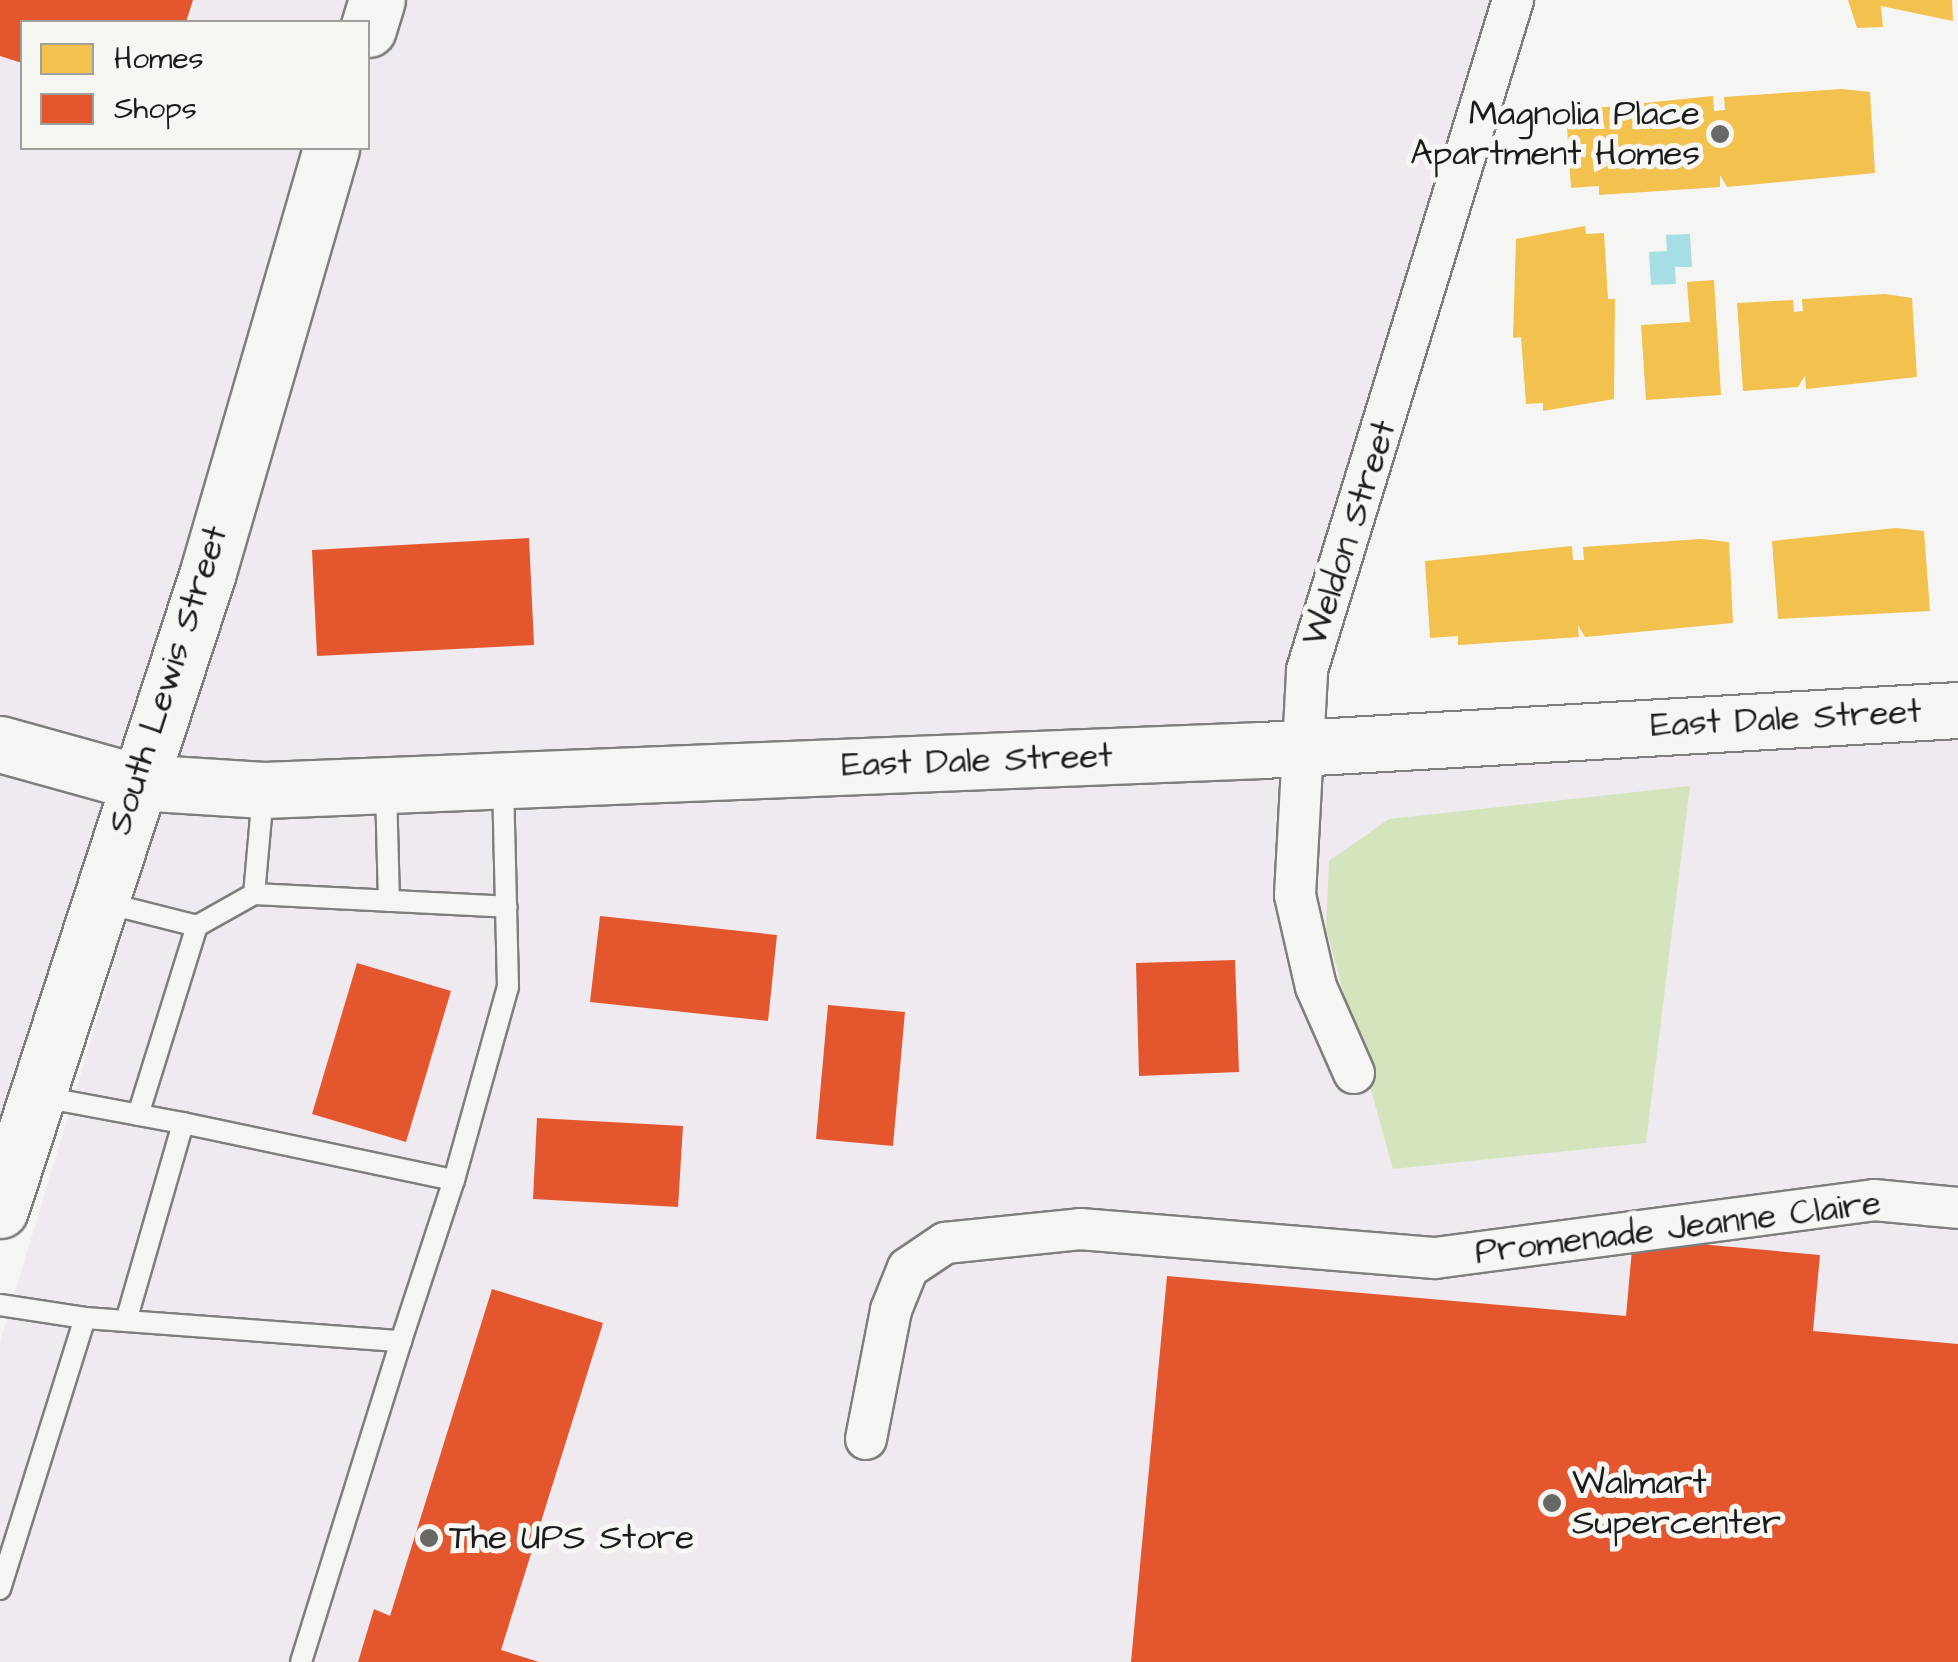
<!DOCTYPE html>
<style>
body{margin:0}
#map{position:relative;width:1958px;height:1662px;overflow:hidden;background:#f5f5f3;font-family:"Architects Daughter",sans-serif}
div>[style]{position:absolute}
.built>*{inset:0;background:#efeaef}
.green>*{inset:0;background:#d4e5bd}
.water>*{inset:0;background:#a6dfe3}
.homes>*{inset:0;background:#f2c14e}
.shops>*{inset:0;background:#e4572e}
.roads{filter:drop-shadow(2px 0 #7e7e7d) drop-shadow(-2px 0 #7e7e7d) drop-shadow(0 2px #7e7e7d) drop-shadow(0 -2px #7e7e7d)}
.lane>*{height:20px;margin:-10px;padding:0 10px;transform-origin:10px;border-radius:10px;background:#f5f5f3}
.street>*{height:40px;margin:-20px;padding:0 20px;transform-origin:20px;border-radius:20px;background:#f5f5f3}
.secondary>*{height:55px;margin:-27.5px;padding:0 27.5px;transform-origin:27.5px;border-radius:27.5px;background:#f5f5f3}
.dots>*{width:28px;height:28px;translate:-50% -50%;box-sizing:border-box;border:5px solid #f6f6f2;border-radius:50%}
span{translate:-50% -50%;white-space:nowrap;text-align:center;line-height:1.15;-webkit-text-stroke:10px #f6f6f2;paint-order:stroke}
.poi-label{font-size:35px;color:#1c1c1c}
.right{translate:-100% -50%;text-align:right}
.left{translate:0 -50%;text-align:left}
.street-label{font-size:35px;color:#1c1c1c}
.legend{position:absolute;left:20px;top:20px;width:350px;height:130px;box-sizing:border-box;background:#f6f6f2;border:2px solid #9f9f9c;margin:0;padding:12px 18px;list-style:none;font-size:30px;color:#1c1c1c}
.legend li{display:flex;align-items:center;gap:20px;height:50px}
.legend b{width:50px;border:2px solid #9f9f9c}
</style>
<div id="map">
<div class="built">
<i style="clip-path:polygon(evenodd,0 0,1512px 0,1301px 747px,137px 782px,0 1226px,0 0,22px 22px,368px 22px,368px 148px,22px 148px,22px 22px)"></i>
<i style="clip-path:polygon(1958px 727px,1958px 1662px,0 1662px,0 1342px,159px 814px)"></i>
</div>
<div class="green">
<i style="clip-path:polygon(1690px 786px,1646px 1143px,1393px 1169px,1326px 929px,1329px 861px,1389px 819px)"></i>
</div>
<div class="water">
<i style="clip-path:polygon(1690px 234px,1692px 267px,1675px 267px,1676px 284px,1651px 285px,1649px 252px,1667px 251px,1666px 235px)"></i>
</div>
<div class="homes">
<i style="clip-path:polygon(1848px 0,1952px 0,1953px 21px,1881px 6px,1883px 27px,1857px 28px)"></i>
<i style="clip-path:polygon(1842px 89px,1870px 92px,1875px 173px,1727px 187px,1720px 175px,1720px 187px,1599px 195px,1599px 186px,1571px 188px,1566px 111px,1713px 96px,1714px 111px,1725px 110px,1724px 97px)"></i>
<i style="clip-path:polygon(1585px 226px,1586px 234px,1604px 233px,1608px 299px,1615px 299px,1614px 399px,1543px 411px,1543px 403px,1526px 404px,1521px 337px,1513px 338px,1516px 239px)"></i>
<i style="clip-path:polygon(1714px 280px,1721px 395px,1646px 400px,1641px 325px,1690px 322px,1687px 282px)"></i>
<i style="clip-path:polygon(1885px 294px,1912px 298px,1917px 377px,1806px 389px,1805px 376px,1798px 387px,1743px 391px,1737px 303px,1793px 300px,1794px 312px,1803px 311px,1802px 299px)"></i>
<i style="clip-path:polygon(1896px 528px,1924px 531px,1930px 611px,1778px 619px,1772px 541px)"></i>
<i style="clip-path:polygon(1701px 539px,1729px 542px,1733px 623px,1585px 637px,1578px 625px,1579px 637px,1458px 645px,1458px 636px,1430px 638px,1425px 561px,1572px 546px,1573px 560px,1584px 560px,1583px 547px)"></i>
</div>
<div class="shops">
<i style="clip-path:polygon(0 0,193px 0,186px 22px,22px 22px,22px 63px,0 56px)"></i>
<i style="clip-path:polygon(529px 538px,534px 645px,317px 656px,312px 550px)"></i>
<i style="clip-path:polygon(600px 916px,777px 935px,768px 1021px,590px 1002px)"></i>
<i style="clip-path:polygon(1235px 960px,1239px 1072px,1139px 1076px,1136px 963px)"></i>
<i style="clip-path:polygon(357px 963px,451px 991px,406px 1142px,312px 1114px)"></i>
<i style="clip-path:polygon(828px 1005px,905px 1012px,893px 1146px,816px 1139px)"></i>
<i style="clip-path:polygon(537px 1118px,683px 1126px,678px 1207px,533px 1199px)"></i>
<i style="clip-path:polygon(1633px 1238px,1820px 1255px,1813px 1331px,1958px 1344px,1958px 1662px,1131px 1662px,1167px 1276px,1626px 1316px)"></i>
<i style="clip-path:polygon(492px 1289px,603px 1323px,501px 1650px,539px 1662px,358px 1662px,374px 1609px,390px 1616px)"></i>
</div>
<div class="roads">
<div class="lane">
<i style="left:386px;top:788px;width:113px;rotate:88.5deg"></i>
<i style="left:263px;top:794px;width:100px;rotate:95.1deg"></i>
<i style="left:254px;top:894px;width:253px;rotate:2.9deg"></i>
<i style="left:102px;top:902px;width:98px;rotate:14.2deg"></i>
<i style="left:37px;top:1096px;width:148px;rotate:10.5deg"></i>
<i style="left:138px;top:1115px;width:198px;rotate:-72.7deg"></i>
<i style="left:197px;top:926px;width:65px;rotate:-29.3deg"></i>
<i style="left:0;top:1305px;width:86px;rotate:8.7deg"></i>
<i style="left:126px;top:1321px;width:206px;rotate:-73.9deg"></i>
<i style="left:183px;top:1123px;width:277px;rotate:11.9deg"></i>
<i style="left:454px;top:1180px;width:200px;rotate:-74.4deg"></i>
<i style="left:508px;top:987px;width:204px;rotate:-91.4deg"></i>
<i style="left:401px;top:1341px;width:169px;rotate:-71.8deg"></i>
<i style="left:0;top:1589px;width:284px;rotate:-72.6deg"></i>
<i style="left:85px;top:1318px;width:317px;rotate:4.2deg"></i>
<i style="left:401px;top:1341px;width:336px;rotate:107.3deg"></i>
</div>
<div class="street">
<i style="left:1354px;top:1073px;width:94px;rotate:-113.8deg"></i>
<i style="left:1316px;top:987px;width:94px;rotate:-102.9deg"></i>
<i style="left:1295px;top:895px;width:225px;rotate:-86.9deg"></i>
<i style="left:1307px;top:670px;width:701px;rotate:-72.91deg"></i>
<i style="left:866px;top:1439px;width:131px;rotate:-79deg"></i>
<i style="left:891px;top:1310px;width:45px;rotate:-68deg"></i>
<i style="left:908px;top:1268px;width:45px;rotate:-34deg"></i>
<i style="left:945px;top:1243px;width:136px;rotate:-5.9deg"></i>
<i style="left:1080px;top:1229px;width:356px;rotate:4.7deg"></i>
<i style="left:1435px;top:1258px;width:443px;rotate:-7.5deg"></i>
<i style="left:1874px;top:1200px;width:84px;rotate:5.4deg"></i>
</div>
<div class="secondary">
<i style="left:368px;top:29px;width:30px;rotate:-73deg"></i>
<i style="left:0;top:744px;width:142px;rotate:15.5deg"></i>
<i style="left:137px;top:782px;width:127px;rotate:3.6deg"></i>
<i style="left:264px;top:790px;width:999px;rotate:-2.3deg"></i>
<i style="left:1262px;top:750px;width:697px;rotate:-3.29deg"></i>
<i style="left:0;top:1210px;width:671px;rotate:-71.94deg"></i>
<i style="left:208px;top:572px;width:441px;rotate:-73.8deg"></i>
</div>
</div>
<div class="dots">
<i style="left:1720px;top:134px;background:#686867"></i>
<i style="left:1552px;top:1503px;background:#686867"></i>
<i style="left:429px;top:1538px;background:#686867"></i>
</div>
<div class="poi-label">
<span class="right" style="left:1700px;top:134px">Magnolia Place<br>Apartment Homes</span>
<span class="left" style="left:1572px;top:1503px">Walmart<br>Supercenter</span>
<span class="left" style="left:449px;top:1538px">The UPS Store</span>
</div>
<div class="street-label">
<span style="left:1350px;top:533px;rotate:-72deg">Weldon Street</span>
<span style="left:168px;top:680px;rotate:-72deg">South Lewis Street</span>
<span style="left:1786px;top:719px;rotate:-3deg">East Dale Street</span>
<span style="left:977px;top:761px;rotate:-2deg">East Dale Street</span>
<span style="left:1678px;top:1228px;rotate:-7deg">Promenade Jeanne Claire</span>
</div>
<ul class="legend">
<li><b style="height:28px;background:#f2c14e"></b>Homes</li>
<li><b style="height:28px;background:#e4572e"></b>Shops</li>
</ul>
</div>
